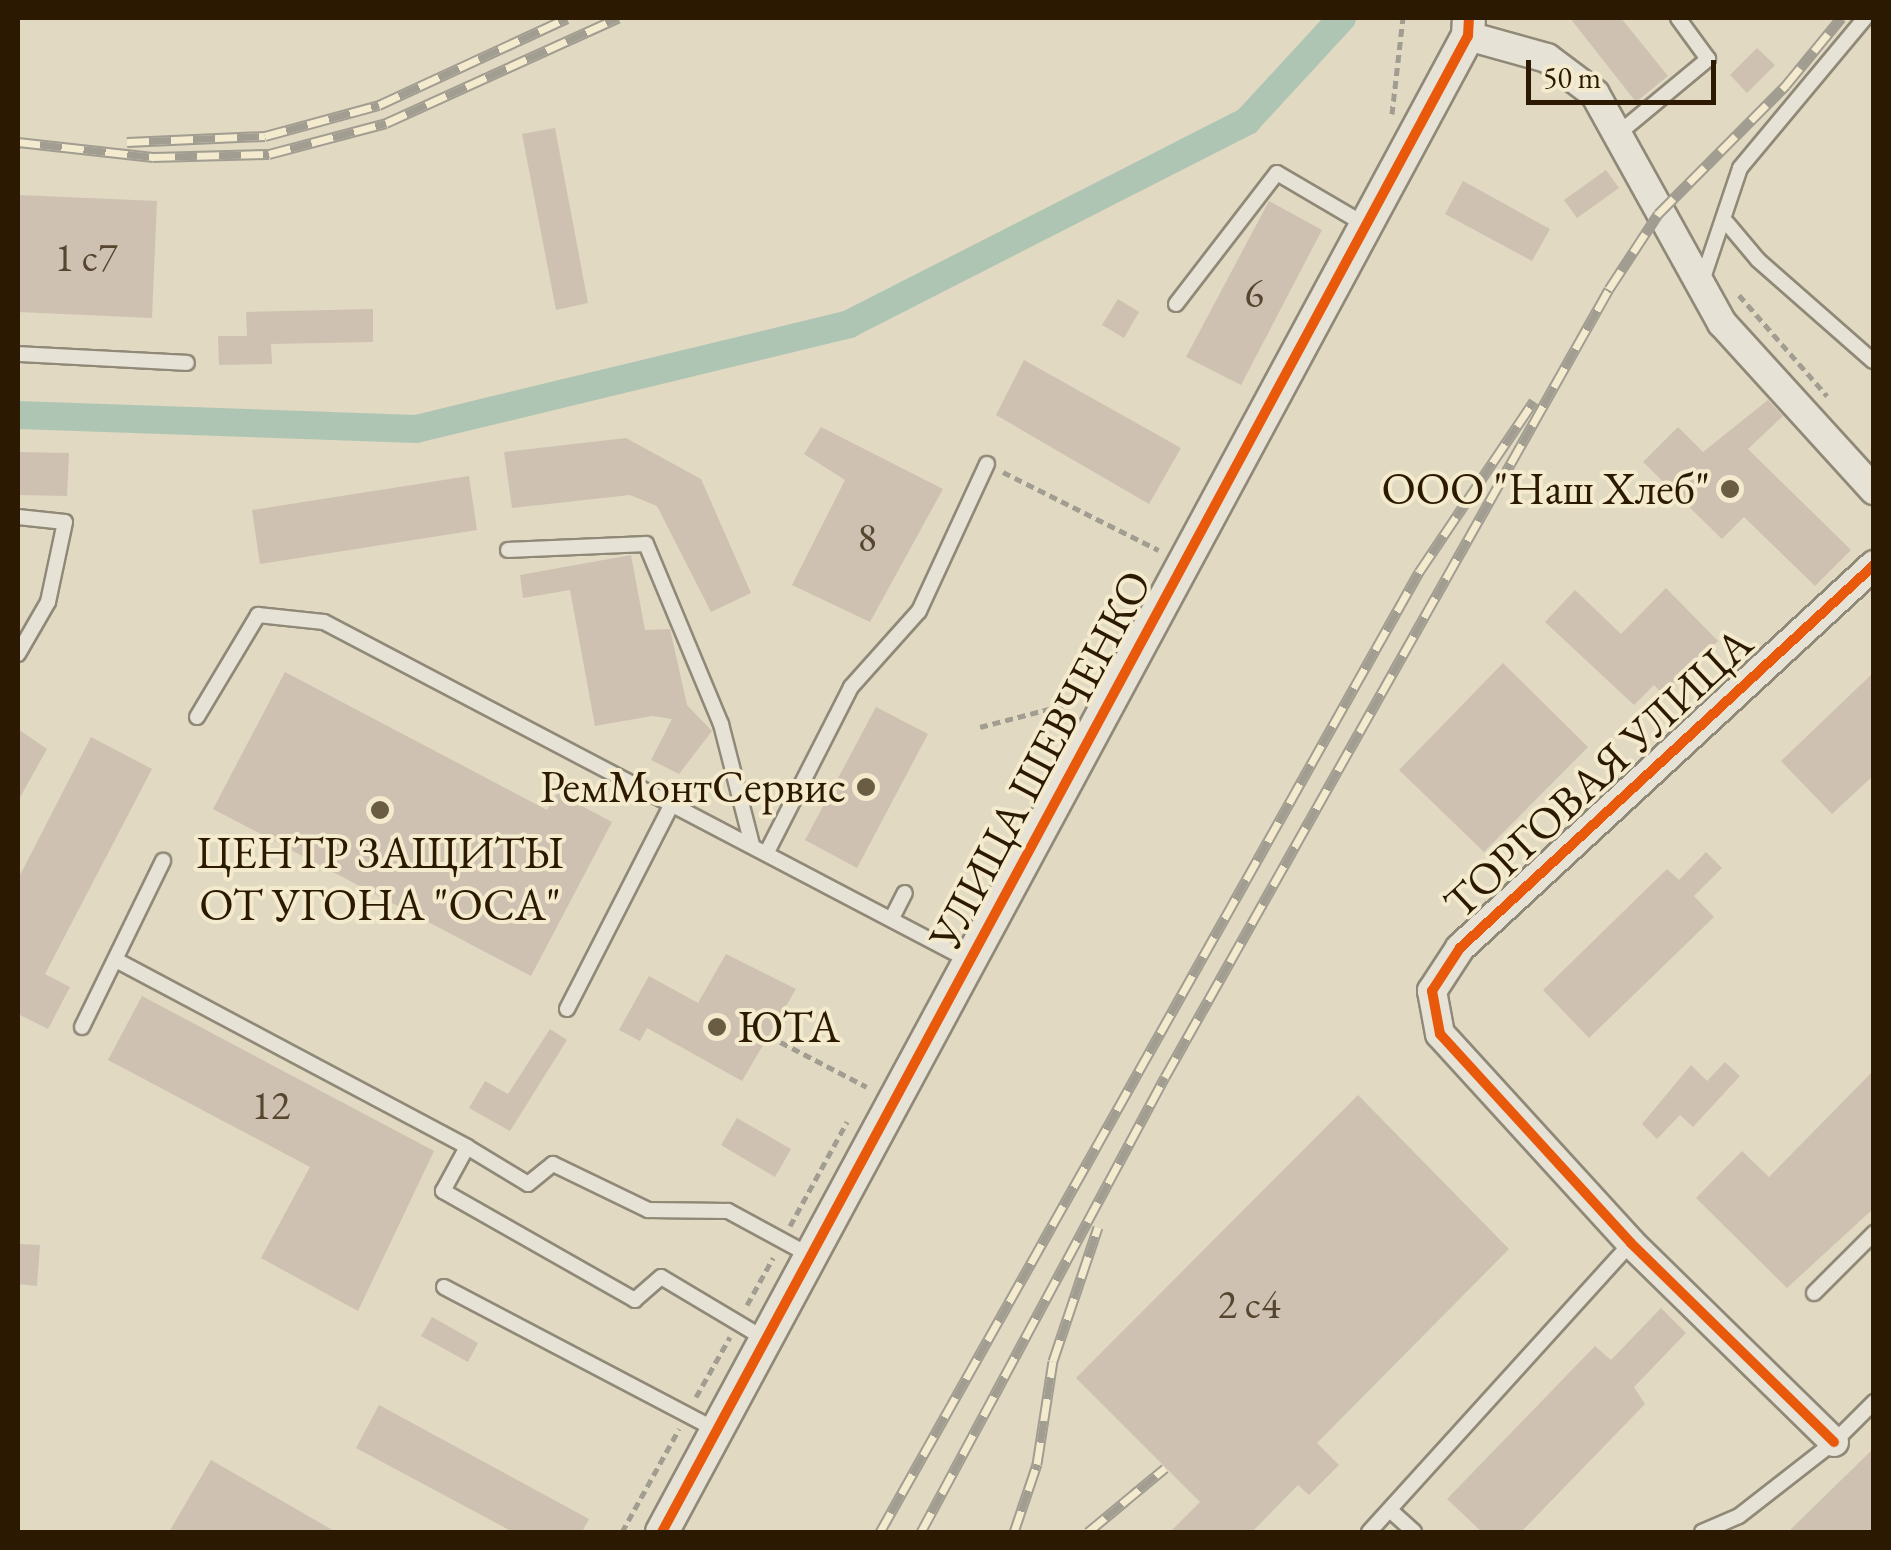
<!DOCTYPE html>
<meta charset="utf-8">
<style>
body{margin:0}
#map{position:relative;width:1891px;height:1550px;overflow:hidden;background:#e1d9c1;font-family:"EB Garamond",serif}
div>[style]{position:absolute}
.canal>*{height:28px;margin:-14px;padding:0 14px;transform-origin:14px;border-radius:14px;background:#afc5b4}
.building>*{inset:0;background:#cfc1b1}
.path>*{height:5px;margin-top:-2.5px;transform-origin:0;background:repeating-linear-gradient(90deg,#a29d91 0 8px,transparent 0 13px)}
.roads{filter:drop-shadow(2px 0 #908978) drop-shadow(-2px 0 #908978) drop-shadow(0 2px #908978) drop-shadow(0 -2px #908978)}
.service>*{height:14px;margin:-7px;padding:0 7px;transform-origin:7px;border-radius:7px;background:#e7e2d6}
.minor>*{height:28px;margin:-14px;padding:0 14px;transform-origin:14px;border-radius:14px;background:#e7e2d6}
.tertiary>*{height:32px;margin:-16px;padding:0 16px;transform-origin:16px;border-radius:16px;background:#e7e2d6}
.rail>*{height:11px;margin-top:-5.5px;transform-origin:0;background:repeating-linear-gradient(90deg,#f4eace 0 22px,#a29d91 0 44px);box-sizing:border-box;border-block:2px solid #a29d91}
.cycleway>*{height:10px;margin:-5px;padding:0 5px;transform-origin:5px;border-radius:5px;background:#e8590c}
.dots>*{width:28px;height:28px;translate:-50% -50%;box-sizing:border-box;border:5px solid #f4eace;border-radius:50%}
span{translate:-50% -50%;white-space:nowrap;text-align:center;line-height:1.15;-webkit-text-stroke:8px #f4eace;paint-order:stroke}
.number-label{font-size:40px;color:#56462f}
.number-label span{-webkit-text-stroke-width:0}
.poi-label{font-size:45px;color:#2b1a01}
.right{translate:-100% -50%;text-align:right}
.left{translate:0 -50%;text-align:left}
.street-label{font-size:45px;color:#2b1a01}
.frame{position:absolute;inset:0;border:20px solid #2b1a01;pointer-events:none}
.scale{position:absolute;left:1526px;top:60px;width:190px;height:45px;box-sizing:border-box;border:5px solid #2b1a01;border-top:0;padding-left:12px;font-size:30px;line-height:35px;white-space:nowrap;color:#2b1a01;-webkit-text-stroke:8px #f4eace;paint-order:stroke}
</style>
<div id="map">
<div class="canal">
<i style="left:18px;top:415px;width:398px;rotate:2deg"></i>
<i style="left:416px;top:429px;width:446px;rotate:-13.6deg"></i>
<i style="left:849px;top:324px;width:447px;rotate:-27deg"></i>
<i style="left:1247px;top:121px;width:140px;rotate:-47.3deg"></i>
</div>
<div class="building">
<i style="clip-path:polygon(1570px 18px,1621px 18px,1668px 76px,1636px 102px)"></i>
<i style="clip-path:polygon(1757px 48px,1775px 65px,1747px 93px,1730px 75px)"></i>
<i style="clip-path:polygon(555px 128px,588px 303px,556px 310px,522px 134px)"></i>
<i style="clip-path:polygon(1606px 170px,1619px 188px,1577px 218px,1564px 200px)"></i>
<i style="clip-path:polygon(1463px 181px,1550px 229px,1532px 261px,1445px 214px)"></i>
<i style="clip-path:polygon(18px 195px,157px 201px,152px 318px,18px 312px)"></i>
<i style="clip-path:polygon(1269px 201px,1322px 230px,1241px 385px,1186px 357px)"></i>
<i style="clip-path:polygon(1118px 299px,1139px 312px,1124px 338px,1102px 325px)"></i>
<i style="clip-path:polygon(373px 309px,373px 342px,271px 344px,272px 364px,219px 365px,218px 336px,247px 336px,246px 312px)"></i>
<i style="clip-path:polygon(1024px 360px,1181px 448px,1149px 504px,996px 415px)"></i>
<i style="clip-path:polygon(1768px 400px,1783px 416px,1748px 449px,1851px 550px,1815px 586px,1744px 517px,1722px 539px,1643px 462px,1678px 427px,1703px 452px)"></i>
<i style="clip-path:polygon(821px 427px,943px 489px,870px 622px,792px 585px,845px 480px,804px 454px)"></i>
<i style="clip-path:polygon(626px 438px,701px 479px,751px 593px,711px 612px,657px 506px,630px 495px,512px 508px,504px 452px)"></i>
<i style="clip-path:polygon(18px 452px,69px 453px,67px 496px,18px 495px)"></i>
<i style="clip-path:polygon(469px 476px,477px 530px,260px 564px,252px 510px)"></i>
<i style="clip-path:polygon(631px 555px,645px 630px,670px 629px,687px 705px,712px 731px,679px 774px,651px 760px,672px 719px,652px 716px,595px 726px,570px 590px,523px 598px,520px 575px)"></i>
<i style="clip-path:polygon(1666px 588px,1718px 641px,1663px 695px,1654px 685px,1634px 705px,1545px 622px,1575px 590px,1621px 634px)"></i>
<i style="clip-path:polygon(1503px 663px,1588px 747px,1484px 852px,1399px 770px)"></i>
<i style="clip-path:polygon(285px 672px,547px 810px,557px 793px,612px 822px,531px 976px,213px 809px)"></i>
<i style="clip-path:polygon(1874px 672px,1874px 775px,1832px 814px,1781px 761px)"></i>
<i style="clip-path:polygon(876px 707px,928px 734px,857px 868px,805px 840px)"></i>
<i style="clip-path:polygon(18px 729px,47px 749px,18px 801px)"></i>
<i style="clip-path:polygon(91px 737px,152px 769px,45px 974px,70px 987px,48px 1029px,18px 1014px,18px 879px)"></i>
<i style="clip-path:polygon(1706px 852px,1722px 868px,1694px 896px,1714px 917px,1589px 1038px,1543px 990px,1667px 869px,1679px 880px)"></i>
<i style="clip-path:polygon(726px 954px,796px 989px,742px 1081px,647px 1028px,640px 1041px,619px 1030px,649px 976px,698px 1003px)"></i>
<i style="clip-path:polygon(142px 996px,434px 1151px,358px 1311px,261px 1258px,310px 1167px,108px 1060px)"></i>
<i style="clip-path:polygon(550px 1029px,567px 1040px,510px 1131px,469px 1108px,485px 1081px,508px 1094px)"></i>
<i style="clip-path:polygon(1725px 1062px,1740px 1076px,1693px 1127px,1680px 1115px,1657px 1139px,1642px 1124px,1691px 1065px,1707px 1081px)"></i>
<i style="clip-path:polygon(1874px 1070px,1874px 1208px,1787px 1288px,1696px 1198px,1742px 1151px,1769px 1177px)"></i>
<i style="clip-path:polygon(1358px 1095px,1509px 1249px,1317px 1443px,1339px 1465px,1309px 1495px,1298px 1485px,1252px 1532px,1170px 1532px,1200px 1502px,1076px 1378px)"></i>
<i style="clip-path:polygon(737px 1118px,791px 1149px,775px 1177px,721px 1145px)"></i>
<i style="clip-path:polygon(18px 1244px,40px 1245px,37px 1286px,18px 1284px)"></i>
<i style="clip-path:polygon(1661px 1308px,1686px 1333px,1634px 1387px,1645px 1404px,1521px 1532px,1482px 1532px,1447px 1499px,1595px 1346px,1611px 1360px)"></i>
<i style="clip-path:polygon(432px 1317px,478px 1343px,468px 1362px,421px 1336px)"></i>
<i style="clip-path:polygon(379px 1405px,589px 1519px,582px 1532px,513px 1532px,356px 1448px)"></i>
<i style="clip-path:polygon(1874px 1448px,1874px 1532px,1788px 1532px)"></i>
<i style="clip-path:polygon(211px 1460px,336px 1532px,169px 1532px)"></i>
</div>
<div class="path">
<i style="left:1392px;top:114px;width:97px;rotate:-83.5deg"></i>
<i style="left:1739px;top:295px;width:134px;rotate:48.9deg"></i>
<i style="left:1003px;top:472px;width:174px;rotate:26.6deg"></i>
<i style="left:980px;top:727px;width:102px;rotate:-14.7deg"></i>
<i style="left:769px;top:1036px;width:110px;rotate:27.5deg"></i>
<i style="left:790px;top:1226px;width:119px;rotate:-61.3deg"></i>
<i style="left:747px;top:1305px;width:54px;rotate:-61deg"></i>
<i style="left:696px;top:1397px;width:69px;rotate:-60.5deg"></i>
<i style="left:622px;top:1532px;width:118px;rotate:-61deg"></i>
</div>
<div class="roads">
<div class="service">
<i style="left:1619px;top:133px;width:116px;rotate:-39.7deg"></i>
<i style="left:1708px;top:59px;width:51px;rotate:-126.2deg"></i>
<i style="left:1727px;top:223px;width:48px;rotate:50deg"></i>
<i style="left:1758px;top:260px;width:153px;rotate:41.3deg"></i>
<i style="left:1701px;top:284px;width:122px;rotate:-71.4deg"></i>
<i style="left:1740px;top:168px;width:195px;rotate:-50.2deg"></i>
<i style="left:1176px;top:304px;width:165px;rotate:-52.4deg"></i>
<i style="left:1277px;top:173px;width:101px;rotate:30.4deg"></i>
<i style="left:18px;top:354px;width:169px;rotate:3deg"></i>
<i style="left:18px;top:517px;width:47px;rotate:6.1deg"></i>
<i style="left:65px;top:522px;width:82px;rotate:102deg"></i>
<i style="left:48px;top:602px;width:60px;rotate:120deg"></i>
<i style="left:508px;top:550px;width:138px;rotate:-2.5deg"></i>
<i style="left:646px;top:544px;width:195px;rotate:67.4deg"></i>
<i style="left:721px;top:724px;width:125px;rotate:75.6deg"></i>
<i style="left:197px;top:717px;width:119px;rotate:-59.1deg"></i>
<i style="left:258px;top:615px;width:66px;rotate:6.1deg"></i>
<i style="left:324px;top:622px;width:732px;rotate:27.69deg"></i>
<i style="left:767px;top:852px;width:185px;rotate:-63deg"></i>
<i style="left:851px;top:687px;width:102px;rotate:-48.2deg"></i>
<i style="left:919px;top:611px;width:162px;rotate:-65.2deg"></i>
<i style="left:892px;top:918px;width:28px;rotate:-63deg"></i>
<i style="left:116px;top:960px;width:398px;rotate:28deg"></i>
<i style="left:567px;top:1009px;width:230px;rotate:-62.9deg"></i>
<i style="left:82px;top:1027px;width:185px;rotate:-64deg"></i>
<i style="left:444px;top:1287px;width:310px;rotate:27.7deg"></i>
<i style="left:1814px;top:1293px;width:85px;rotate:-45deg"></i>
<i style="left:765px;top:1339px;width:121px;rotate:-149.2deg"></i>
<i style="left:661px;top:1277px;width:35px;rotate:139deg"></i>
<i style="left:635px;top:1300px;width:221px;rotate:-150.4deg"></i>
<i style="left:443px;top:1191px;width:50px;rotate:-61.4deg"></i>
<i style="left:467px;top:1147px;width:71px;rotate:31.2deg"></i>
<i style="left:528px;top:1184px;width:32px;rotate:-39deg"></i>
<i style="left:553px;top:1164px;width:106px;rotate:25.8deg"></i>
<i style="left:648px;top:1210px;width:80px;rotate:0.7deg"></i>
<i style="left:728px;top:1211px;width:94px;rotate:28.5deg"></i>
<i style="left:1391px;top:1511px;width:31px;rotate:42deg"></i>
<i style="left:1369px;top:1532px;width:390px;rotate:-47.8deg"></i>
<i style="left:1702px;top:1532px;width:40px;rotate:-23.4deg"></i>
<i style="left:1739px;top:1516px;width:120px;rotate:-37.9deg"></i>
<i style="left:1834px;top:1442px;width:57px;rotate:-45deg"></i>
</div>
<div class="minor">
<i style="left:1468px;top:36px;width:82px;rotate:15.6deg"></i>
<i style="left:1547px;top:58px;width:60px;rotate:36.9deg"></i>
<i style="left:1595px;top:94px;width:262px;rotate:61deg"></i>
<i style="left:1722px;top:323px;width:226px;rotate:47.7deg"></i>
<i style="left:1834px;top:1442px;width:284px;rotate:-135.6deg"></i>
<i style="left:1631px;top:1243px;width:283px;rotate:-132.4deg"></i>
<i style="left:1440px;top:1034px;width:44px;rotate:-100.5deg"></i>
<i style="left:1432px;top:991px;width:51px;rotate:-56.9deg"></i>
<i style="left:1460px;top:948px;width:564px;rotate:-42.77deg"></i>
</div>
<div class="tertiary">
<i style="left:662px;top:1532px;width:1699px;rotate:-61.69deg"></i>
<i style="left:1468px;top:36px;width:18px;rotate:-87deg"></i>
</div>
</div>
<div class="rail">
<i style="left:18px;top:142px;width:136px;rotate:6.3deg"></i>
<i style="left:153px;top:157px;width:116px;rotate:-1.5deg"></i>
<i style="left:269px;top:154px;width:121px;rotate:-14.8deg"></i>
<i style="left:386px;top:123px;width:255px;rotate:-24.4deg"></i>
<i style="left:127px;top:142px;width:138px;rotate:-2.5deg"></i>
<i style="left:265px;top:136px;width:118px;rotate:-15.2deg"></i>
<i style="left:379px;top:105px;width:207px;rotate:-24.8deg"></i>
<i style="left:880px;top:1532px;width:1101px;rotate:-60.69deg"></i>
<i style="left:1419px;top:572px;width:206px;rotate:-56.1deg"></i>
<i style="left:921px;top:1532px;width:516px;rotate:-61.8deg"></i>
<i style="left:1165px;top:1077px;width:904px;rotate:-60.6deg"></i>
<i style="left:1609px;top:289px;width:90px;rotate:-56.8deg"></i>
<i style="left:1658px;top:214px;width:182px;rotate:-45.2deg"></i>
<i style="left:1786px;top:85px;width:87px;rotate:-50.6deg"></i>
<i style="left:1014px;top:1532px;width:72px;rotate:-71.3deg"></i>
<i style="left:1037px;top:1464px;width:104px;rotate:-81.2deg"></i>
<i style="left:1053px;top:1361px;width:141px;rotate:-71.4deg"></i>
<i style="left:1088px;top:1532px;width:100px;rotate:-39.7deg"></i>
</div>
<div class="cycleway">
<i style="left:1834px;top:1442px;width:284px;rotate:-135.6deg"></i>
<i style="left:1631px;top:1243px;width:283px;rotate:-132.4deg"></i>
<i style="left:1440px;top:1034px;width:44px;rotate:-100.5deg"></i>
<i style="left:1432px;top:991px;width:51px;rotate:-56.9deg"></i>
<i style="left:1460px;top:948px;width:564px;rotate:-42.77deg"></i>
<i style="left:662px;top:1532px;width:1699px;rotate:-61.69deg"></i>
<i style="left:1468px;top:36px;width:18px;rotate:-87deg"></i>
</div>
<div class="dots">
<i style="left:1730px;top:489px;background:#6b5d44"></i>
<i style="left:866px;top:787px;background:#6b5d44"></i>
<i style="left:380px;top:810px;background:#6b5d44"></i>
<i style="left:717px;top:1027px;background:#6b5d44"></i>
</div>
<div class="number-label">
<span style="left:86px;top:257px">1 с7</span>
<span style="left:1254px;top:293px">6</span>
<span style="left:867px;top:537px">8</span>
<span style="left:271px;top:1105px">12</span>
<span style="left:1249px;top:1304px">2 с4</span>
</div>
<div class="poi-label">
<span class="right" style="left:1710px;top:489px">ООО "Наш Хлеб"</span>
<span class="right" style="left:846px;top:787px">РемМонтСервис</span>
<span style="left:380px;top:879px">ЦЕНТР ЗАЩИТЫ<br>ОТ УГОНА "ОСА"</span>
<span class="left" style="left:737px;top:1027px">ЮТА</span>
</div>
<div class="street-label">
<span style="left:1040px;top:760px;rotate:-62deg">УЛИЦА ШЕВЧЕНКО</span>
<span style="left:1598px;top:773px;rotate:-43deg">ТОРГОВАЯ УЛИЦА</span>
</div>
<div class="frame"></div>
<div class="scale">50 m</div>
</div>
